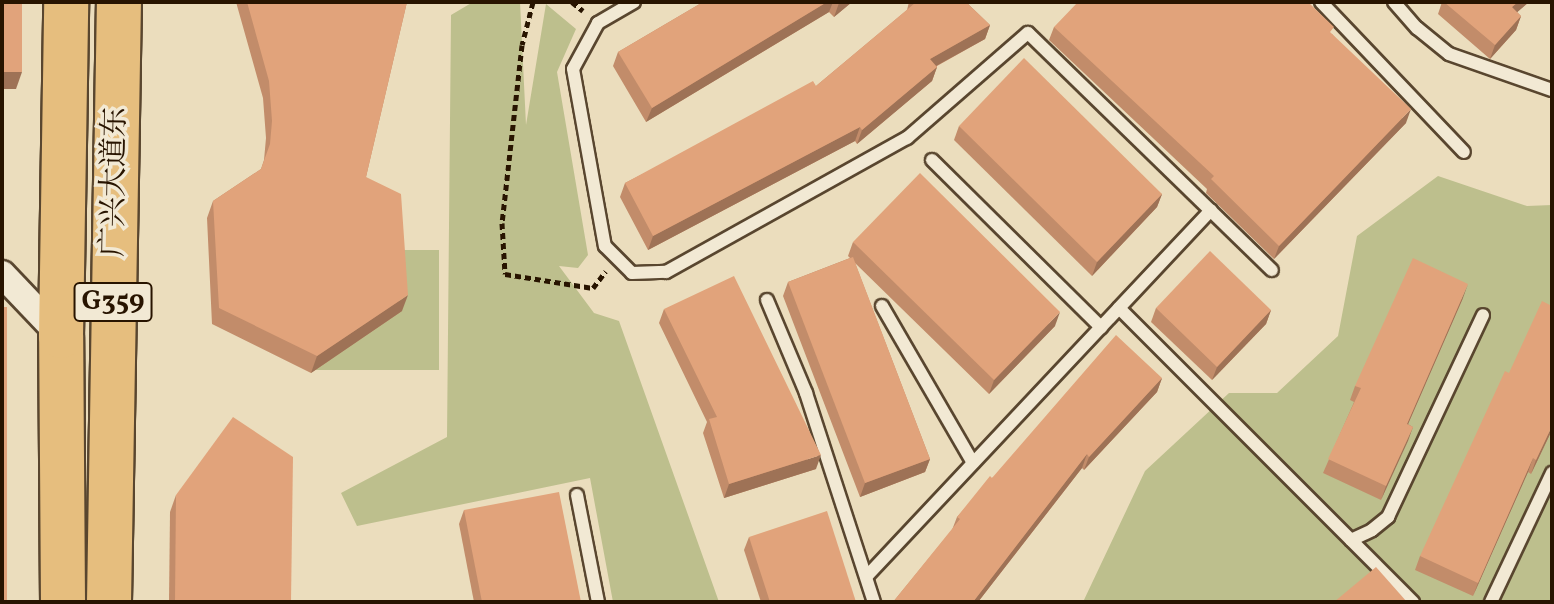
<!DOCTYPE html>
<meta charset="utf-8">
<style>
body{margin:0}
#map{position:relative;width:1554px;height:604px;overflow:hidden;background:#ebddbd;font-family:Vollkorn,"Noto Serif SC",serif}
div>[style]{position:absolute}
.green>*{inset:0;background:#bdbf8d}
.path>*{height:5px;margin-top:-2.5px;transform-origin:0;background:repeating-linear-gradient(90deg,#281400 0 6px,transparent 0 10px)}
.roads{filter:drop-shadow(2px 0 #59462f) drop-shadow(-2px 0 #59462f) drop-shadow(0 2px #59462f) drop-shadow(0 -2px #59462f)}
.service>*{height:12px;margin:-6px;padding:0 6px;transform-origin:6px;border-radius:6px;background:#f2e9d4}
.minor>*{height:26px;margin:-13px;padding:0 13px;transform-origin:13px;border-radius:13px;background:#f2e9d4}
.trunk>*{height:44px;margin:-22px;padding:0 22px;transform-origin:22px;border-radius:22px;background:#e6be7e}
.wall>*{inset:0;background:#c28c6a}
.shaded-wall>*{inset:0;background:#9e7256}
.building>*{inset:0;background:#e1a37b}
span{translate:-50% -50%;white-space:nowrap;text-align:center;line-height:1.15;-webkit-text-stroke:7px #f2e9d4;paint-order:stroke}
.shield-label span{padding:2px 6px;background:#f2e9d4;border:2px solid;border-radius:6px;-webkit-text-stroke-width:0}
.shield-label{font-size:28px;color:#281400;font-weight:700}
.street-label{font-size:30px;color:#281400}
.frame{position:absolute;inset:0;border:4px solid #281400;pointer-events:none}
</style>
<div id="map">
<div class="green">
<i style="clip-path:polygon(473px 2px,520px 2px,526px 125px,546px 4px,576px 29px,557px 72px,588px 255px,578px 268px,559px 266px,594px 313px,619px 321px,719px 602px,613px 602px,590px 478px,357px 526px,341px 493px,447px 437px,451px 15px)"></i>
<i style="clip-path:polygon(1438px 176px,1527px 206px,1552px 205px,1552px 602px,1083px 602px,1145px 471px,1229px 393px,1277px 393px,1338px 336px,1357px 236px)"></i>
<i style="clip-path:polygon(310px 250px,439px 250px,439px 370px,311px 370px)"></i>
</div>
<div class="path">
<i style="left:533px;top:2px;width:44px;rotate:104.3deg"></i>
<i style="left:522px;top:45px;width:179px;rotate:96.4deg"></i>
<i style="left:502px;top:223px;width:51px;rotate:86.6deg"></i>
<i style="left:505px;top:274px;width:89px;rotate:9deg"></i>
<i style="left:593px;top:288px;width:21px;rotate:-53deg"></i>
<i style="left:572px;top:2px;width:14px;rotate:39deg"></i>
</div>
<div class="roads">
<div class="service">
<i style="left:634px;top:2px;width:42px;rotate:149.7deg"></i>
<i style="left:598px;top:23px;width:52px;rotate:118.5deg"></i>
<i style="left:573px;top:69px;width:180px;rotate:79.8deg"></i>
<i style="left:605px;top:246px;width:38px;rotate:45deg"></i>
<i style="left:632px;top:273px;width:34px;rotate:-2deg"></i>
<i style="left:666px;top:272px;width:276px;rotate:-29.1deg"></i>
<i style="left:907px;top:138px;width:160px;rotate:-41deg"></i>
<i style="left:1028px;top:33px;width:340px;rotate:44.2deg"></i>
<i style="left:1321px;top:2px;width:207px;rotate:46.4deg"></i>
<i style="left:1394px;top:2px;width:35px;rotate:49deg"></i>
<i style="left:1417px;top:28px;width:41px;rotate:39.1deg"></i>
<i style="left:1449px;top:54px;width:109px;rotate:19.3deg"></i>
<i style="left:932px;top:160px;width:238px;rotate:44.7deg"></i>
<i style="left:767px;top:300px;width:101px;rotate:67.2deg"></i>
<i style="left:806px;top:393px;width:220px;rotate:72deg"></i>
<i style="left:882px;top:306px;width:181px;rotate:59.9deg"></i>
<i style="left:1119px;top:308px;width:416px;rotate:45deg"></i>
<i style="left:577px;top:495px;width:109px;rotate:78.9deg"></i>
<i style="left:1351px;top:540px;width:23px;rotate:-25deg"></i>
<i style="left:1372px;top:530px;width:21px;rotate:-39deg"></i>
<i style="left:1388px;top:517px;width:223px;rotate:-64.8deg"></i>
<i style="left:867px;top:576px;width:502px;rotate:-46.77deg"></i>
<i style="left:1491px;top:602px;width:143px;rotate:-64.7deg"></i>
</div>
<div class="minor">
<i style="left:2px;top:274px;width:86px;rotate:46.4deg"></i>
</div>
<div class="trunk">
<i style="left:63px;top:602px;width:266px;rotate:-90.4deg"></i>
<i style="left:61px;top:336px;width:334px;rotate:-89.1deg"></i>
<i style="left:109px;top:602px;width:600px;rotate:-89.05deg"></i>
</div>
</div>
<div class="wall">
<i style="clip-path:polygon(236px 2px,407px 2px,366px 177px,402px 311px,311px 373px,212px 324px,207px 218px,213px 201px,261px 169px,264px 160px,266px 138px,263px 98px)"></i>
<i style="clip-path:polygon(703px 2px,852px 2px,834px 17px,829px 12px,646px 122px,613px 66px,618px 52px)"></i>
<i style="clip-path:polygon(909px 2px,966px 2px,990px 25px,985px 39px,937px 66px,937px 67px,932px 81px,857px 144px,855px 141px,648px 250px,620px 197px,625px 183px,816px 86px,907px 10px)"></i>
<i style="clip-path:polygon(1442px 2px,1529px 2px,1517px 12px,1521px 16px,1516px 30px,1490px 59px,1438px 14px)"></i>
<i style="clip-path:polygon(1054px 27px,1332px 34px,1406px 123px,1274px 259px,1206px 193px,1207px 189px,1049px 40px)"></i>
<i style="clip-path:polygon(959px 126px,1162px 194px,1157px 207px,1092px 276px,954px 140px)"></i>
<i style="clip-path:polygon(853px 242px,1055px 326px,989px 394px,855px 263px,930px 459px,925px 472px,860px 497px,783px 296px,788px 282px,850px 258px,848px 256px)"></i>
<i style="clip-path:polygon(1463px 298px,1408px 424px,1413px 427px,1381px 500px,1323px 473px,1354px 402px,1350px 400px,1355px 386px)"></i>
<i style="clip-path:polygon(1156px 308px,1271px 310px,1266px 324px,1212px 380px,1151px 322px)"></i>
<i style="clip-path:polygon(664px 309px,816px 469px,724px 498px,703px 433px,707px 422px,659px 323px)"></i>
<i style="clip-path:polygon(1162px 378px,1157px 392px,1084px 470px,1082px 468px,978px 602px,893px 602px,952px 530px,957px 517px,992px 478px)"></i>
<i style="clip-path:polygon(1552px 430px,1531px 474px,1528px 472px,1473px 596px,1415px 570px,1420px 556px)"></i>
<i style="clip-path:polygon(176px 495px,291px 602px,169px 602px,170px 512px)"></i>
<i style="clip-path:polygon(464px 510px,581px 602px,474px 602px,459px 524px)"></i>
<i style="clip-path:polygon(749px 537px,856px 602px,761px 602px,744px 550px)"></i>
</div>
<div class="shaded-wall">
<i style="clip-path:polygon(827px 2px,833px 2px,829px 12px,646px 122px,652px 108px)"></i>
<i style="clip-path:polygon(840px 2px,852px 2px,834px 17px,839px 3px)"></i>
<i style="clip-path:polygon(1518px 2px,1529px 2px,1507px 21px,1512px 7px)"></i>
<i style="clip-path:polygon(1521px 16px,1516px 30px,1490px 59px,1495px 45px)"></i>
<i style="clip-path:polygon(990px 25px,985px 39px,925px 72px,930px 59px)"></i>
<i style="clip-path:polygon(937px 67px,932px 81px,857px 144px,862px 130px)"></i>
<i style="clip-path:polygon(2px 72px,22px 72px,16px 89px,2px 89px)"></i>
<i style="clip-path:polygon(1411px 109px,1406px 123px,1274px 259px,1279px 246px)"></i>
<i style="clip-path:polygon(860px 127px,855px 141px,648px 250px,653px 236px)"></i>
<i style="clip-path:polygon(1162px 194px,1157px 207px,1092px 276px,1097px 262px)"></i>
<i style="clip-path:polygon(1468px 284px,1463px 298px,1402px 438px,1407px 424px)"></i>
<i style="clip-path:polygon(408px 295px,402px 311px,311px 373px,317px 356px)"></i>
<i style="clip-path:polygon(1271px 310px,1266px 324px,1212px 380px,1217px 367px)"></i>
<i style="clip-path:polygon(1060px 312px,1055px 326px,989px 394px,994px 380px)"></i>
<i style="clip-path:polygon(1162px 378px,1157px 392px,1084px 470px,1089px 457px)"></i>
<i style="clip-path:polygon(1552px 426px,1552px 430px,1531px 474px,1536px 460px)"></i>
<i style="clip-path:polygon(1413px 427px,1408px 441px,1381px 500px,1386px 486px)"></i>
<i style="clip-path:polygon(1087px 454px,1082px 468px,978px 602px,973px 602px)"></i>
<i style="clip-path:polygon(821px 455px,816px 469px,724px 498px,729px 484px)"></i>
<i style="clip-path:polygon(1533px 458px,1528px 472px,1473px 596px,1478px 583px)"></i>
<i style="clip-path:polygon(930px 459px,925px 472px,860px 497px,865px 483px)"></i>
</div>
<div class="building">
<i style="clip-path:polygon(2px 2px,22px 2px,22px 72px,2px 72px)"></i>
<i style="clip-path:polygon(247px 2px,407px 2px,366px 177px,401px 194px,408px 295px,317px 356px,219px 308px,213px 201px,261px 169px,270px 144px,272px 121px,269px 81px)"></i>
<i style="clip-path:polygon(703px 2px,827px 2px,652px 108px,618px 52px)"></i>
<i style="clip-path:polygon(915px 2px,966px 2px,990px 25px,930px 59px,937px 67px,862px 130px,860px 127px,653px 236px,625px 183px,813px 81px,816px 86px,915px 3px)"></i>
<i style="clip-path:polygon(1078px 2px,1308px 2px,1334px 27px,1330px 32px,1411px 109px,1279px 246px,1211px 179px,1214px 176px,1054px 27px)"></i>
<i style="clip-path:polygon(1444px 2px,1518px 2px,1512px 7px,1521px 16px,1495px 45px)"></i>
<i style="clip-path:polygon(1024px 58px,1162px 194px,1097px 262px,959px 126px)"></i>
<i style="clip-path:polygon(920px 173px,1060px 312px,994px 380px,853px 242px)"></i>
<i style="clip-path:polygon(1210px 251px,1271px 310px,1217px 367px,1156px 308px)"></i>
<i style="clip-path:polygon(853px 257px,930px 459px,865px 483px,788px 282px)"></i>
<i style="clip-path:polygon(1413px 258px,1468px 284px,1407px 424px,1413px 427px,1386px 486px,1328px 459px,1361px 388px,1355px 386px)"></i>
<i style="clip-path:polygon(734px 276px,821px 455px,729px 484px,709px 419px,717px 417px,664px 309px)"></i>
<i style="clip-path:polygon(1542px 301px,1552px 306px,1552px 426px,1536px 460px,1533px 458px,1478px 583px,1420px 556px,1505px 371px,1509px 373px)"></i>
<i style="clip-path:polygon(2px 307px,7px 307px,7px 602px,2px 602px)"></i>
<i style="clip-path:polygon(1116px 335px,1162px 378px,1089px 457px,1087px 454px,973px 602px,893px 602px,960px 519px,957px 517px,990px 476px,992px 478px)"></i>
<i style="clip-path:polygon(233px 417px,293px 457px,291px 602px,175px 602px,176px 495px)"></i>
<i style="clip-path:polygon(559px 492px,581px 602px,482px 602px,464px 510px)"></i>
<i style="clip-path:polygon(827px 511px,856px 602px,770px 602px,749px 537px)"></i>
<i style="clip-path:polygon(1376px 567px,1407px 602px,1334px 602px)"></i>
</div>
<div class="shield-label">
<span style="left:113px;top:302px">G359</span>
</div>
<div class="street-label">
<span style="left:115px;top:182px;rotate:-89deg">广兴大道东</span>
</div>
<div class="frame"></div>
</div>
